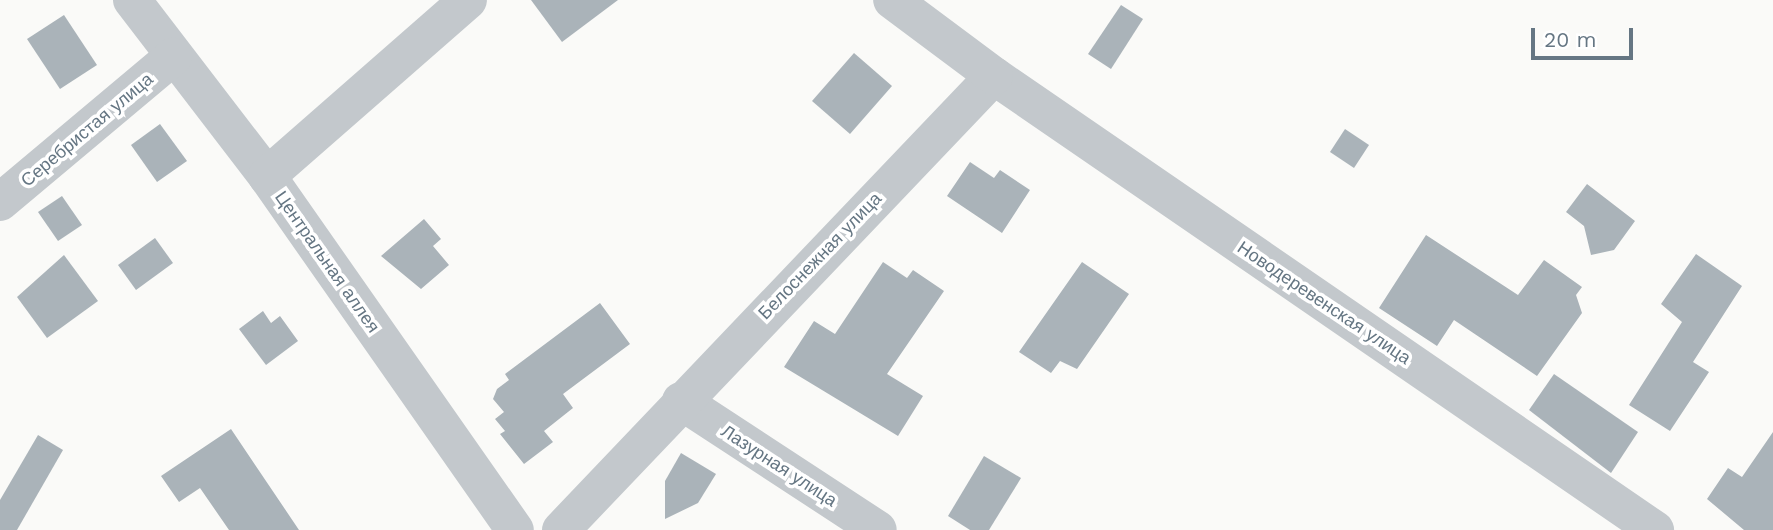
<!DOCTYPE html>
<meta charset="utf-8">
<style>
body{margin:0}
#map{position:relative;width:1773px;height:530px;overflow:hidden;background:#fafaf8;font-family:"Work Sans",sans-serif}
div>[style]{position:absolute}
.building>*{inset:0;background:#aab3b9}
.minor>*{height:38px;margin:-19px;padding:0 19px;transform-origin:19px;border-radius:19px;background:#c3c8cc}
span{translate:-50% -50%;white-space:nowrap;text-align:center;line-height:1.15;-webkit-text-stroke:7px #fff;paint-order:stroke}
.street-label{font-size:18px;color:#657683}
.scale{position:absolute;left:1531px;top:28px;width:102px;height:32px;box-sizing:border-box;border:4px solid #657683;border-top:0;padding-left:9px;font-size:21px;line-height:24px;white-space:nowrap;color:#657683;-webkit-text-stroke:5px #fff;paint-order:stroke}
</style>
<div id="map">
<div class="building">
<i style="clip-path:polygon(531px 0,618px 0,562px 42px)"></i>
<i style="clip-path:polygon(1121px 5px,1143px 19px,1111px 69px,1088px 54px)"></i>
<i style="clip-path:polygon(64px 15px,97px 65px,60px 89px,27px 39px)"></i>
<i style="clip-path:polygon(854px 53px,892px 86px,850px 134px,812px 101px)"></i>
<i style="clip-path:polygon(160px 124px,187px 161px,157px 182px,131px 145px)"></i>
<i style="clip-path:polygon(1345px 129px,1369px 145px,1354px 168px,1330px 152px)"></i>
<i style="clip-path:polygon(970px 162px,994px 178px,1000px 170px,1030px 190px,1002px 233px,947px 196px)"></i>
<i style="clip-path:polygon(1587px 184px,1635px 221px,1614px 250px,1591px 255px,1584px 226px,1566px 212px)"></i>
<i style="clip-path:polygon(62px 196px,82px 225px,58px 241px,38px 212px)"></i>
<i style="clip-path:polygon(424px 219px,441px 239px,433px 246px,449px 265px,421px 289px,381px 256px)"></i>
<i style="clip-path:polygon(1426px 235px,1518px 295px,1544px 260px,1582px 287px,1576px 295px,1582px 313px,1537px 376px,1454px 320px,1437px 346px,1379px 308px)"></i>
<i style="clip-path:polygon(155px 238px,173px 263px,136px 290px,118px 265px)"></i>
<i style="clip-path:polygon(1696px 254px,1742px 286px,1693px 362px,1709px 372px,1670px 431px,1629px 405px,1682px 322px,1661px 304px)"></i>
<i style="clip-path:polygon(64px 255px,98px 301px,47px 338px,17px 297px)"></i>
<i style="clip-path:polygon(883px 262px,907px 278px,913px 270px,944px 291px,887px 374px,923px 396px,898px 436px,784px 367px,814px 321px,835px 334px)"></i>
<i style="clip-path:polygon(1082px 262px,1129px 294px,1077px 369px,1060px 361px,1051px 373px,1019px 352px)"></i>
<i style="clip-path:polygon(600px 303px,630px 344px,563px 394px,573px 408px,544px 431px,553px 442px,524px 464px,500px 434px,505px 431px,495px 419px,504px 412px,493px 399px,497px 389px,509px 380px,505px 374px)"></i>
<i style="clip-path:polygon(263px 311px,271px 323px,280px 316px,298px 341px,266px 365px,239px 329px)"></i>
<i style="clip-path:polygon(1554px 374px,1638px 432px,1611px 473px,1529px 410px)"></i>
<i style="clip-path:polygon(231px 429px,299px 530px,229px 530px,200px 488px,179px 502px,161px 476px)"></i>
<i style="clip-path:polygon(1773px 432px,1773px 530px,1744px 530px,1707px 499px,1728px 468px,1742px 477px)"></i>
<i style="clip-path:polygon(38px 435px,63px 450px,17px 530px,0 530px,0 500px)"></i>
<i style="clip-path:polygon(681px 453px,716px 474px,698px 503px,665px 519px,665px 481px)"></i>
<i style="clip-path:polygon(984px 456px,1021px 478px,989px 530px,970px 530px,948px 516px)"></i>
</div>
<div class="minor">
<i style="left:132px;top:0;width:222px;rotate:52.5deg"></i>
<i style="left:267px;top:176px;width:432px;rotate:55deg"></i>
<i style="left:994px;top:76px;width:802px;rotate:34.48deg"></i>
<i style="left:267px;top:176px;width:267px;rotate:-41.2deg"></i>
<i style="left:0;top:202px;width:226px;rotate:-40deg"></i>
<i style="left:681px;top:401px;width:235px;rotate:33.2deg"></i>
<i style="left:561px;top:530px;width:627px;rotate:-46.36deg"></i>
<i style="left:994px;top:76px;width:127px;rotate:-143.3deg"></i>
</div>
<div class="street-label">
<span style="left:87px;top:130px;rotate:-40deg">Серебристая улица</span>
<span style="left:820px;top:256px;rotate:-46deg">Белоснежная улица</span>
<span style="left:327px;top:262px;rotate:55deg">Центральная аллея</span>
<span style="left:1324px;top:303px;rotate:34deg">Новодеревенская улица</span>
<span style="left:779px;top:466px;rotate:33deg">Лазурная улица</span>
</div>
<div class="scale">20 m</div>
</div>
